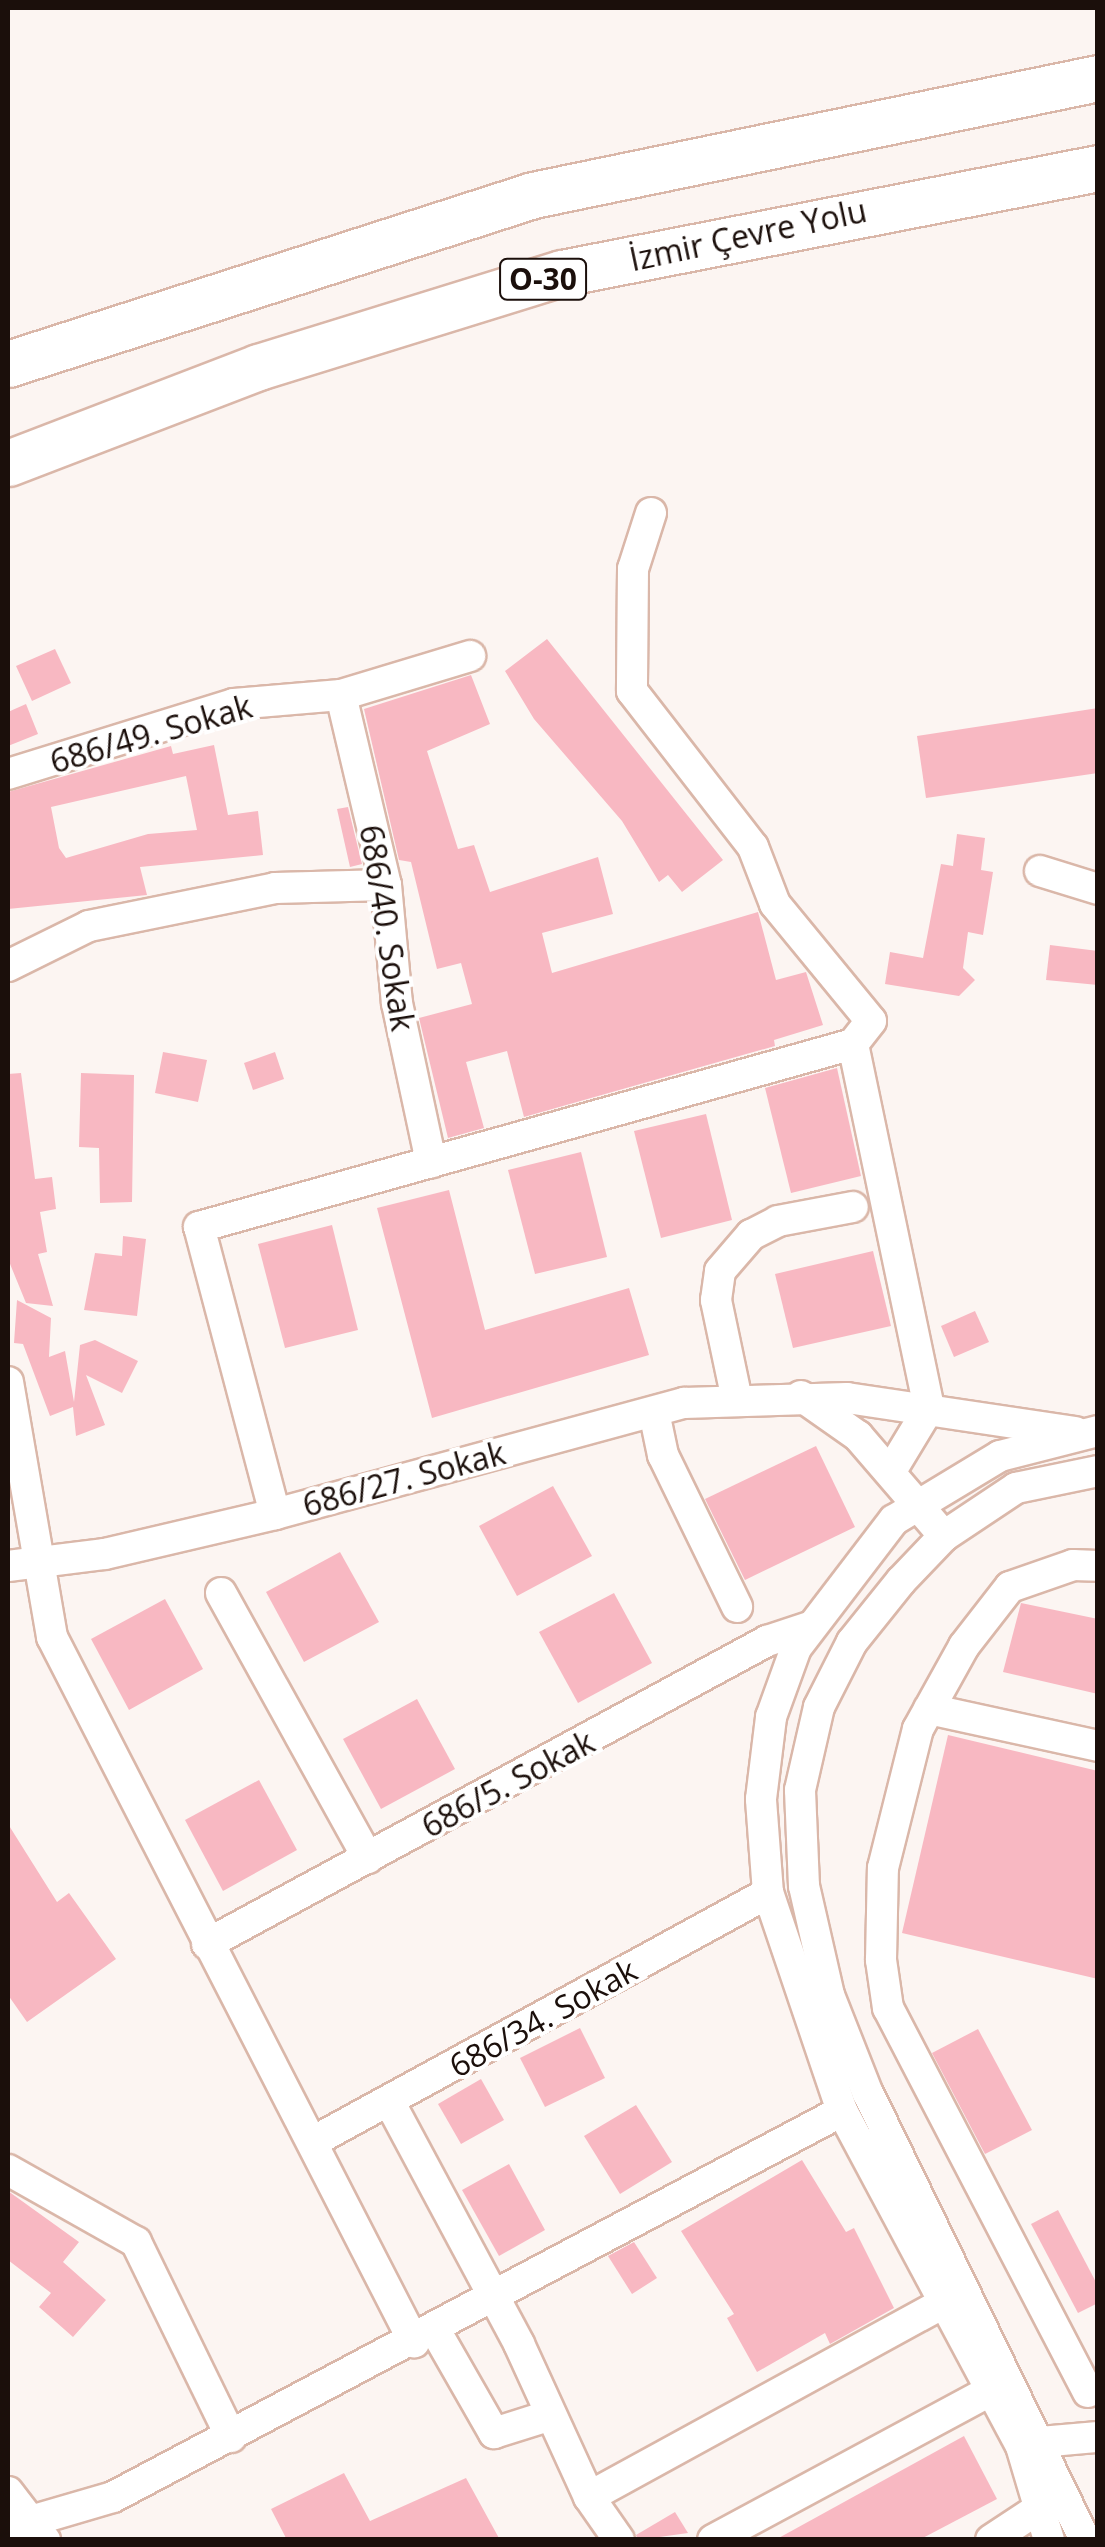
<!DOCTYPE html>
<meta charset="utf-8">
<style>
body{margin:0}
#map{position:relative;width:1105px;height:2547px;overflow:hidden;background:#fcf5f2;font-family:"Open Sans",sans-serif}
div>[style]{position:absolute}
.building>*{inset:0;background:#f8b8c2}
.roads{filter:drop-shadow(2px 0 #dab7a9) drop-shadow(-2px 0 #dab7a9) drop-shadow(0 2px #dab7a9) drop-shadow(0 -2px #dab7a9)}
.minor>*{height:30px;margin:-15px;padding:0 15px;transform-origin:15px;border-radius:15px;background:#fff}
.highway>*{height:45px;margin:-22.5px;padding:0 22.5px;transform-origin:22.5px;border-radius:22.5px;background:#fff}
span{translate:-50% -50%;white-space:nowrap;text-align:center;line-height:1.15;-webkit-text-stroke:8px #fff;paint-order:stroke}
.shield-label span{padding:2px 8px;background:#fff;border:2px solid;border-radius:8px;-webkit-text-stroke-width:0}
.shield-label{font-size:30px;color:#1b0f0b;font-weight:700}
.street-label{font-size:32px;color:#1b0f0b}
.frame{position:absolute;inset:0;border:10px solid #1b0f0b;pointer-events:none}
</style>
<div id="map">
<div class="building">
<i style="clip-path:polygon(547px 639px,723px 860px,682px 892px,668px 875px,659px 882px,622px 821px,534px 719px,505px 671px)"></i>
<i style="clip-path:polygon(55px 649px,71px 683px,32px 701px,16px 666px)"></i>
<i style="clip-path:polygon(471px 675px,490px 724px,427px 751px,458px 849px,474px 845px,490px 892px,598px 857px,613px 914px,542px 933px,552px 973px,758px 912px,776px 980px,806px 972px,823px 1025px,774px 1040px,775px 1046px,524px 1117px,507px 1051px,466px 1062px,484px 1128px,448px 1138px,419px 1018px,472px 1004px,461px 963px,437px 969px,411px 862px,399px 860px,364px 709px)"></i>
<i style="clip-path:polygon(26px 704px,38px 734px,8px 746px,8px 712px)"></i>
<i style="clip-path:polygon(1098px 708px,1098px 773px,926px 798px,917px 736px)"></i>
<i style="clip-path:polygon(evenodd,214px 745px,228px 815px,258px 811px,263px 855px,140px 867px,147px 895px,8px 909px,8px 792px,171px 746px,173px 754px,214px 745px,186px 776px,197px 830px,148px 834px,66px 858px,59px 848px,51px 807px,186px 776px)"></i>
<i style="clip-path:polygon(348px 807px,362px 864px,350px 867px,337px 809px)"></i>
<i style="clip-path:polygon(957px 834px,985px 838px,981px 870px,993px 872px,983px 935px,968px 932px,963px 968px,975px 980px,959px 996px,885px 984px,890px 952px,923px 958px,941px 864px,953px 866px)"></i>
<i style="clip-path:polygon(1050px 945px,1098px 951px,1098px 985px,1046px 980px)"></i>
<i style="clip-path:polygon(163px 1052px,207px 1060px,198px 1102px,155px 1093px)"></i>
<i style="clip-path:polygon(275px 1052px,284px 1079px,253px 1090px,244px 1063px)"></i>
<i style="clip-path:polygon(837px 1068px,861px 1176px,791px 1193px,765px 1088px)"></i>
<i style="clip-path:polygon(21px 1073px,35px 1179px,52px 1177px,56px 1209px,40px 1212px,47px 1252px,38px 1254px,53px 1306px,26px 1303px,8px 1259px,8px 1074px)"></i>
<i style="clip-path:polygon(81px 1073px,134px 1075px,132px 1202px,100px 1203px,99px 1148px,79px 1147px)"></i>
<i style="clip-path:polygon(706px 1114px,732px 1220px,661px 1238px,634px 1131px)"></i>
<i style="clip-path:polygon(581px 1152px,607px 1257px,535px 1274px,508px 1170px)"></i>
<i style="clip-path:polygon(449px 1190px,485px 1330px,629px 1288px,649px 1355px,432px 1418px,377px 1208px)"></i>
<i style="clip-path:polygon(332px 1225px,358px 1330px,285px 1348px,258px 1244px)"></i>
<i style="clip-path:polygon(123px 1236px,146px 1239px,137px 1316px,84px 1310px,95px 1253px,122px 1256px)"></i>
<i style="clip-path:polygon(873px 1251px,891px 1326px,793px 1348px,775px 1274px)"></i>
<i style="clip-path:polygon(17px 1300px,51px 1318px,49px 1357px,65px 1351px,74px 1402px,80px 1345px,95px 1340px,138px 1361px,122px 1393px,86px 1375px,105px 1425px,76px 1436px,73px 1407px,50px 1416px,23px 1344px,14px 1343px)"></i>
<i style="clip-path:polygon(975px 1311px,989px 1342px,954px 1357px,941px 1326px)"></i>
<i style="clip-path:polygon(816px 1446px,855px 1527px,745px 1580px,705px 1499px)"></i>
<i style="clip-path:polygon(553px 1486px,592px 1556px,517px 1596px,479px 1526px)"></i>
<i style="clip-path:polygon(340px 1552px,379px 1622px,304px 1662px,266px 1592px)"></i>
<i style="clip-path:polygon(614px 1593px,652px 1663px,578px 1703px,539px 1632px)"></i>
<i style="clip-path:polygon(165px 1599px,203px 1669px,129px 1710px,91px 1639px)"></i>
<i style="clip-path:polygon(1021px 1603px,1098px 1619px,1098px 1694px,1003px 1672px)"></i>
<i style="clip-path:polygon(417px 1699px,455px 1769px,381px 1809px,343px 1739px)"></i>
<i style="clip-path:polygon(948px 1735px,1098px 1771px,1098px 1979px,902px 1933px)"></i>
<i style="clip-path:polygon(259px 1780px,297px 1850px,223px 1891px,185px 1820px)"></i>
<i style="clip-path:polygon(8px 1824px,57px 1902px,69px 1893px,116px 1959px,27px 2022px,8px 1995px)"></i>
<i style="clip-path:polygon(580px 2028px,605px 2078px,545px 2107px,520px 2058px)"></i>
<i style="clip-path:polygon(978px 2029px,1032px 2130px,985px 2154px,932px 2053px)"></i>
<i style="clip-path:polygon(481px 2079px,504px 2120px,461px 2144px,438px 2104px)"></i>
<i style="clip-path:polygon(636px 2105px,672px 2162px,620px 2194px,584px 2136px)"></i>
<i style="clip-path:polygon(802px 2160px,846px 2232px,854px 2228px,894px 2308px,830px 2344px,825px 2333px,757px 2372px,727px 2318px,734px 2314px,681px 2231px)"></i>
<i style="clip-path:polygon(509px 2164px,545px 2230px,499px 2256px,462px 2190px)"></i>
<i style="clip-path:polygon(8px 2191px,79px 2242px,63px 2262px,106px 2300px,73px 2337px,39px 2307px,51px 2293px,8px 2260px)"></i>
<i style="clip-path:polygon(1058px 2210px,1098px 2286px,1098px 2303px,1078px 2313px,1031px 2224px)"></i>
<i style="clip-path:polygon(634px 2242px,657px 2278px,632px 2294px,608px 2256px)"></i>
<i style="clip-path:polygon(964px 2436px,997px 2499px,919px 2540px,775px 2540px)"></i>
<i style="clip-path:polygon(344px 2473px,370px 2521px,466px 2478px,500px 2540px,287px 2540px,271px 2509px)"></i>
<i style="clip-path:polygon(675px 2512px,688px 2533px,638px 2540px,636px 2535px)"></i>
</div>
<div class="roads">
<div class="minor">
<i style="left:651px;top:513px;width:59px;rotate:107.8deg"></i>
<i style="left:633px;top:569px;width:122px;rotate:90.5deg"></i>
<i style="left:632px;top:691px;width:197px;rotate:52.2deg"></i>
<i style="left:753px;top:847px;width:61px;rotate:68.9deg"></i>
<i style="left:775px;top:904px;width:151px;rotate:50.6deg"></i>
<i style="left:871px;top:1021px;width:29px;rotate:128deg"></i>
<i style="left:853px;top:1044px;width:372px;rotate:78.2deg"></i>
<i style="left:929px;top:1408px;width:74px;rotate:121.1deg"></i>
<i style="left:341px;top:695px;width:195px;rotate:76.7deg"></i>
<i style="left:386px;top:885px;width:119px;rotate:84.7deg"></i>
<i style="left:397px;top:1003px;width:163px;rotate:77.9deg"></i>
<i style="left:8px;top:774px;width:237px;rotate:-17.2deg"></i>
<i style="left:234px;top:704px;width:107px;rotate:-4.8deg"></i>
<i style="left:341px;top:695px;width:135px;rotate:-16.8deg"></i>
<i style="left:1040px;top:871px;width:61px;rotate:17.2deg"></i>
<i style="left:8px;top:966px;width:90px;rotate:-26.3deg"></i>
<i style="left:89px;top:926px;width:190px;rotate:-11.5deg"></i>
<i style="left:275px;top:888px;width:111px;rotate:-1.5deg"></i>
<i style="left:8px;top:1382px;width:259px;rotate:80.2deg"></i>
<i style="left:52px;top:1637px;width:793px;rotate:62.82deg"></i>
<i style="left:801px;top:1396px;width:70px;rotate:35.1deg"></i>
<i style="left:858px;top:1436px;width:132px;rotate:49.3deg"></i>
<i style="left:737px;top:1400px;width:102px;rotate:-101.9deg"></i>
<i style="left:716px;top:1300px;width:29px;rotate:-82deg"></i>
<i style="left:720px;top:1271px;width:48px;rotate:-49.3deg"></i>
<i style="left:751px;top:1235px;width:30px;rotate:-27deg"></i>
<i style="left:778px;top:1221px;width:76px;rotate:-10.6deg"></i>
<i style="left:654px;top:1412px;width:44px;rotate:78.2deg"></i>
<i style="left:663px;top:1455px;width:169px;rotate:64deg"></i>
<i style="left:275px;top:1514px;width:297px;rotate:-104.8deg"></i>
<i style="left:199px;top:1227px;width:679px;rotate:-15.63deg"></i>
<i style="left:8px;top:1566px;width:98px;rotate:-7.1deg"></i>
<i style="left:105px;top:1554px;width:175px;rotate:-13.2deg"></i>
<i style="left:275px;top:1514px;width:424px;rotate:-15.2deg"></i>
<i style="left:684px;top:1403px;width:163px;rotate:-1.8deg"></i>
<i style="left:847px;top:1398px;width:231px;rotate:8.5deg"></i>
<i style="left:221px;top:1593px;width:303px;rotate:61deg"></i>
<i style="left:929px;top:1709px;width:173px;rotate:12.3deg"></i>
<i style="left:207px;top:1944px;width:637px;rotate:-28.42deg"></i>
<i style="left:767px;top:1641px;width:44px;rotate:-18.4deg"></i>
<i style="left:390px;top:2103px;width:273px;rotate:61.8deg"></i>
<i style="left:519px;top:2344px;width:168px;rotate:65.4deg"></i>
<i style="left:589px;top:2497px;width:406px;rotate:-28.7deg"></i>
<i style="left:316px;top:2140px;width:515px;rotate:-28.65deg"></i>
<i style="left:8px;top:2170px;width:147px;rotate:29.4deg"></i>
<i style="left:136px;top:2242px;width:217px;rotate:64deg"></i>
<i style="left:435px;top:2330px;width:119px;rotate:60.2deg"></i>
<i style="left:494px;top:2433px;width:57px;rotate:-17.5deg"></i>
<i style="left:1088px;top:2392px;width:433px;rotate:-117.5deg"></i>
<i style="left:888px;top:2008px;width:49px;rotate:-98.3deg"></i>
<i style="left:881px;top:1960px;width:92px;rotate:-88.8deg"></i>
<i style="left:883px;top:1868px;width:143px;rotate:-75.9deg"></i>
<i style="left:918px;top:1729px;width:95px;rotate:-61deg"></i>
<i style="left:964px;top:1646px;width:75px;rotate:-52.1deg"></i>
<i style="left:1010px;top:1587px;width:67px;rotate:-19.2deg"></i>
<i style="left:1073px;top:1565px;width:25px;rotate:2deg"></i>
<i style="left:1029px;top:2443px;width:69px;rotate:-5deg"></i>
<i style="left:8px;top:2492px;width:61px;rotate:52.4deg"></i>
<i style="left:589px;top:2497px;width:52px;rotate:55.1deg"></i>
<i style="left:8px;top:2539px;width:29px;rotate:-38deg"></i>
<i style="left:31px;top:2521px;width:85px;rotate:-16.3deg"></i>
<i style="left:113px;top:2497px;width:825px;rotate:-27.9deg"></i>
<i style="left:713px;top:2540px;width:317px;rotate:-28.3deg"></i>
<i style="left:991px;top:2540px;width:60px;rotate:-33.4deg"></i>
<i style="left:1049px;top:2540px;width:98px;rotate:-106.6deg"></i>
<i style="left:1021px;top:2446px;width:380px;rotate:-118.1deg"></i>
<i style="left:842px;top:2111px;width:230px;rotate:-108.7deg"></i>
<i style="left:768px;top:1893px;width:94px;rotate:-94.3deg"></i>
<i style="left:761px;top:1799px;width:83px;rotate:-83deg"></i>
<i style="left:771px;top:1717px;width:73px;rotate:-70.1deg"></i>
<i style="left:796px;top:1648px;width:161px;rotate:-52.6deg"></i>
<i style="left:894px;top:1520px;width:124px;rotate:-31.1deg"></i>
<i style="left:1000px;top:1456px;width:101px;rotate:-14.3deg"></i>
<i style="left:1085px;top:2540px;width:496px;rotate:-115.9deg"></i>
<i style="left:868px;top:2094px;width:106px;rotate:-111.5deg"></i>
<i style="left:829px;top:1995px;width:112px;rotate:-102.9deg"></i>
<i style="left:804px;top:1886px;width:96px;rotate:-92.4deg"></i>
<i style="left:800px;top:1790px;width:85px;rotate:-77.1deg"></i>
<i style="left:819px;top:1707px;width:73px;rotate:-63.1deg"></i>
<i style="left:852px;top:1642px;width:78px;rotate:-51.2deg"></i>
<i style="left:901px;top:1581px;width:62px;rotate:-46.3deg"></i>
<i style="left:944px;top:1536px;width:87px;rotate:-33.7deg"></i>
<i style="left:1016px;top:1488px;width:84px;rotate:-11.7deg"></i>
</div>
<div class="highway">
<i style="left:8px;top:364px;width:552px;rotate:-17.84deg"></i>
<i style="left:533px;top:195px;width:577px;rotate:-11.7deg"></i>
<i style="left:8px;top:463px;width:268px;rotate:-21deg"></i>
<i style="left:258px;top:367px;width:318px;rotate:-17.2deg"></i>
<i style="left:562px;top:273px;width:546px;rotate:-11.08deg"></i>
</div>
</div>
<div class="shield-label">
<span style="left:543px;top:279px">O-30</span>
</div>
<div class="street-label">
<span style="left:748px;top:235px;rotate:-12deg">İzmir Çevre Yolu</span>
<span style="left:151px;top:734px;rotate:-16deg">686/49. Sokak</span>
<span style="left:387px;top:928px;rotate:81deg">686/40. Sokak</span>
<span style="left:404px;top:1479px;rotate:-15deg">686/27. Sokak</span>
<span style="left:508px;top:1784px;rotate:-28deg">686/5. Sokak</span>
<span style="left:543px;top:2018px;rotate:-29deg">686/34. Sokak</span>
</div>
<div class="frame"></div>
</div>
